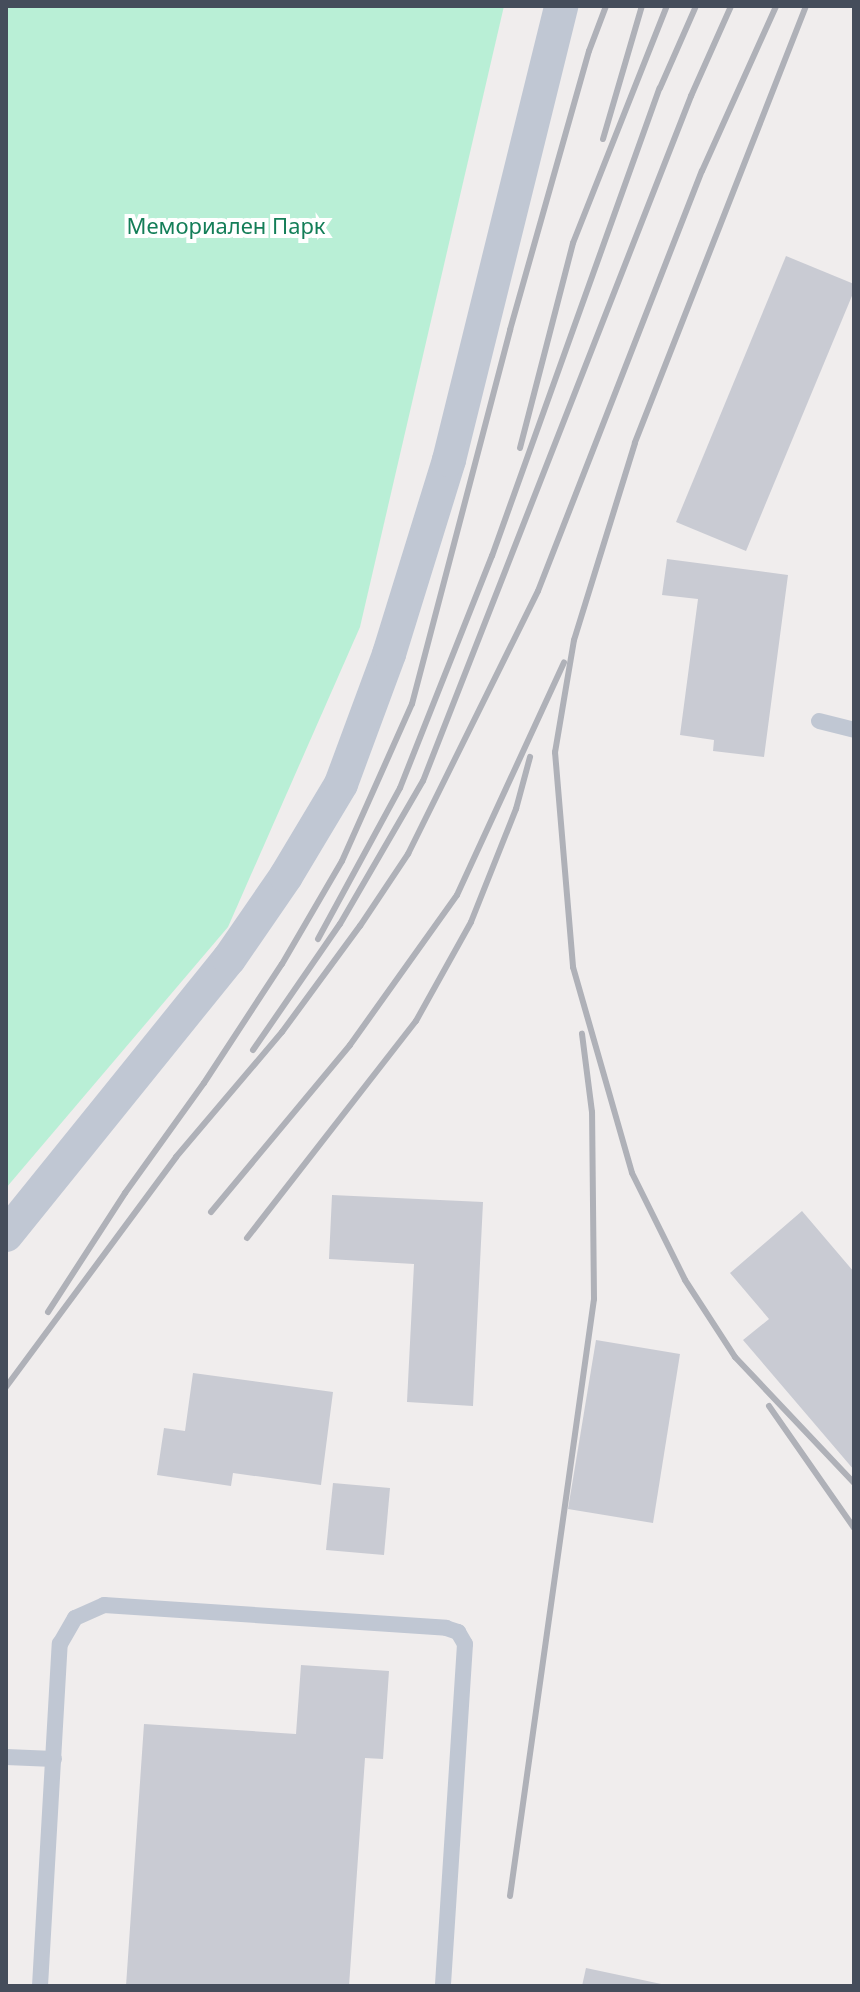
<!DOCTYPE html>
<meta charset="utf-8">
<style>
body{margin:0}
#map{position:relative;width:860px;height:1992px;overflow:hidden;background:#f0eded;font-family:"Noto Sans",sans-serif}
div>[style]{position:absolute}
.green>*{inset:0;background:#b9efd6}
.building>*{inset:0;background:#c9cbd3}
.lane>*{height:16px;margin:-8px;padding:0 8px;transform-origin:8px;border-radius:8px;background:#c0c7d3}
.street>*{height:34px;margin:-17px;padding:0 17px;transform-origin:17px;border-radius:17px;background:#c0c7d3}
.rail>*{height:6px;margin:-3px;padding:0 3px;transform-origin:3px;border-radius:3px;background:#afb1b8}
span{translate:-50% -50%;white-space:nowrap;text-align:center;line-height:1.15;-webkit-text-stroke:8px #fff;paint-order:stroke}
.park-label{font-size:22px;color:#147e58}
.frame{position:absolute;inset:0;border:8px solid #454d5b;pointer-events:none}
</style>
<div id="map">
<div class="green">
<i style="clip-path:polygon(6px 6px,504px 6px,360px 627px,228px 927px,6px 1188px)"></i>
</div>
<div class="building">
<i style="clip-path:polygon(786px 256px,854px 284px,854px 291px,746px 551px,676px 522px)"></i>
<i style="clip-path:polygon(667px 559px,788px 575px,764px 757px,713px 751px,714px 740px,680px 735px,698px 599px,662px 595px)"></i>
<i style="clip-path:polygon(332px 1195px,483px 1202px,473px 1406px,407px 1402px,414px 1264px,329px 1259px)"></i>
<i style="clip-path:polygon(802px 1211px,854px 1272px,854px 1470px,743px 1340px,769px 1319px,730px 1273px)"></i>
<i style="clip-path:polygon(596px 1340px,680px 1354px,653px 1523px,568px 1509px)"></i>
<i style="clip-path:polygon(193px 1373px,333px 1392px,321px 1485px,233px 1473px,231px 1486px,157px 1475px,164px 1428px,185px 1431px)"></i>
<i style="clip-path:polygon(333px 1483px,390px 1488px,384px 1555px,326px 1550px)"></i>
<i style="clip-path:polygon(301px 1665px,389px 1671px,383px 1759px,365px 1758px,349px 1986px,126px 1986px,144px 1724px,296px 1734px)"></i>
<i style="clip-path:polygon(586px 1968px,666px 1985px,665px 1986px,582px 1986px)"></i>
</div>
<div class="lane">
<i style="left:819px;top:721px;width:36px;rotate:14deg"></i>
<i style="left:6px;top:1757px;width:48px;rotate:2.4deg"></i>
<i style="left:40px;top:1986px;width:343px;rotate:-86.7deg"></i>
<i style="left:60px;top:1644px;width:30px;rotate:-60deg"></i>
<i style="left:75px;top:1618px;width:32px;rotate:-24deg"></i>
<i style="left:104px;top:1605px;width:343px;rotate:3.8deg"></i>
<i style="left:446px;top:1628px;width:13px;rotate:18deg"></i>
<i style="left:458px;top:1632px;width:14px;rotate:60deg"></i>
<i style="left:465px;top:1644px;width:343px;rotate:93.7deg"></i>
</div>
<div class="street">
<i style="left:6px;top:1235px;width:355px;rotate:-51.1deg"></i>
<i style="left:229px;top:959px;width:101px;rotate:-55.5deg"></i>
<i style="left:286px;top:876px;width:107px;rotate:-59.1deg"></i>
<i style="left:341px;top:784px;width:139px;rotate:-69.7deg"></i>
<i style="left:389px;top:654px;width:203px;rotate:-72.8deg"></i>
<i style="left:449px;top:460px;width:468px;rotate:-76.1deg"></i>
</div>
<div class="rail">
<i style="left:806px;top:6px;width:469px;rotate:111.4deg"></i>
<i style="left:635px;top:443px;width:206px;rotate:107.2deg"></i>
<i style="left:574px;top:640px;width:114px;rotate:99.6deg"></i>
<i style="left:555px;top:752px;width:216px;rotate:85.2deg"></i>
<i style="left:573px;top:967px;width:214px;rotate:74deg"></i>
<i style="left:632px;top:1173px;width:119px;rotate:63.6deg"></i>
<i style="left:685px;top:1280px;width:92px;rotate:57deg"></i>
<i style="left:735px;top:1357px;width:173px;rotate:46.6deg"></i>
<i style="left:603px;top:139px;width:139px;rotate:-73.7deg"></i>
<i style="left:520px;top:448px;width:212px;rotate:-75.5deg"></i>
<i style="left:573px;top:243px;width:255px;rotate:-68.4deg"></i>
<i style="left:318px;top:939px;width:172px;rotate:-61.5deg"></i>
<i style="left:400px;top:788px;width:250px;rotate:-68.4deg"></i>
<i style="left:492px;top:556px;width:497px;rotate:-70.3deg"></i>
<i style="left:660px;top:88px;width:90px;rotate:-66.3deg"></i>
<i style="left:253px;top:1050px;width:153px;rotate:-55.4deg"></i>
<i style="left:340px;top:924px;width:165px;rotate:-59.9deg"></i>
<i style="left:423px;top:781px;width:736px;rotate:-68.63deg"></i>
<i style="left:691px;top:96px;width:98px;rotate:-66deg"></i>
<i style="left:211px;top:1212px;width:217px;rotate:-50.2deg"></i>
<i style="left:350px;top:1045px;width:184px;rotate:-54.5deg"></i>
<i style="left:457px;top:895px;width:256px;rotate:-65.3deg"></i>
<i style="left:247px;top:1238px;width:275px;rotate:-52.1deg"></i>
<i style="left:416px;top:1021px;width:113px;rotate:-60.9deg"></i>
<i style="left:471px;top:922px;width:122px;rotate:-68.3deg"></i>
<i style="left:516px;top:809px;width:54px;rotate:-74.9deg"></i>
<i style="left:48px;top:1312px;width:142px;rotate:-57.1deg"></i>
<i style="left:125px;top:1193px;width:135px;rotate:-54.3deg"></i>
<i style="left:204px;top:1083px;width:142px;rotate:-56.8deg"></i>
<i style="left:282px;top:964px;width:119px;rotate:-59.8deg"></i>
<i style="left:342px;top:861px;width:172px;rotate:-66deg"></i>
<i style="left:412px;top:704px;width:387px;rotate:-75.3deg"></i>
<i style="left:510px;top:330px;width:290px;rotate:-74.2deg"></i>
<i style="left:589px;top:51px;width:48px;rotate:-69.3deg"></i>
<i style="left:6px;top:1387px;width:286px;rotate:-53.5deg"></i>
<i style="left:176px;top:1157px;width:164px;rotate:-49.7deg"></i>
<i style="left:282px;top:1032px;width:132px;rotate:-53.7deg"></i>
<i style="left:360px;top:926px;width:87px;rotate:-56.3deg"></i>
<i style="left:408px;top:854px;width:293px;rotate:-63.7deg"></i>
<i style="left:538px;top:591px;width:451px;rotate:-68.7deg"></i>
<i style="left:702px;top:171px;width:181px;rotate:-65.8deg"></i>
<i style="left:769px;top:1406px;width:149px;rotate:55.1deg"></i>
<i style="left:510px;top:1896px;width:603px;rotate:-81.99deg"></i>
<i style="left:594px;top:1299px;width:187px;rotate:-90.6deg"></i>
<i style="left:592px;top:1112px;width:79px;rotate:-97.3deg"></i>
</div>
<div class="park-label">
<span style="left:226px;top:226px">Мемориален Парк</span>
</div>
<div class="frame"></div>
</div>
